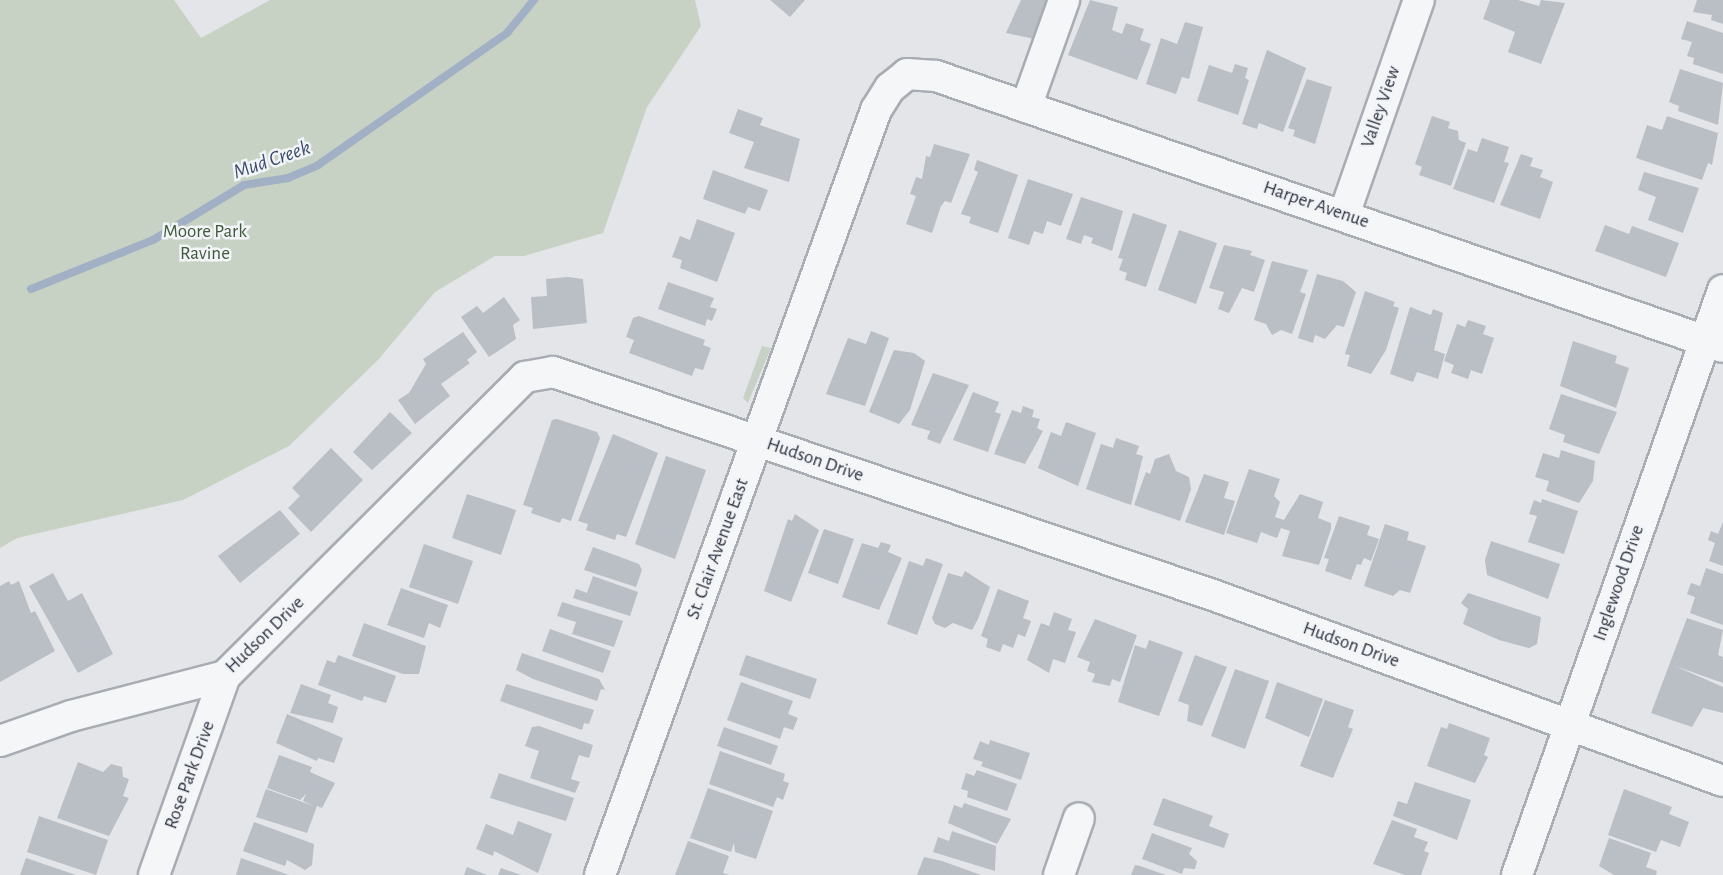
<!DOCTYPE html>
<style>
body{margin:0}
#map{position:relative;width:1723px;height:875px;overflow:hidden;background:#e3e5e9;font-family:"Alegreya Sans",sans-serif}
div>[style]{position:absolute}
.green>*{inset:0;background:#c7d2c5}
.stream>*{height:8px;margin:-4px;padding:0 4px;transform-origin:4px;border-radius:4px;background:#a2b0c5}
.building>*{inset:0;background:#babec5}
.roads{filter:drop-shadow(2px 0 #a8acb3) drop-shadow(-2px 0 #a8acb3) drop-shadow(0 2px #a8acb3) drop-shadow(0 -2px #a8acb3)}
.minor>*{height:30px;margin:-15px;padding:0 15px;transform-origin:15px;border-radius:15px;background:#f5f6f8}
span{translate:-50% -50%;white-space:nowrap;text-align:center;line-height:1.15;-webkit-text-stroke:5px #f2f4f7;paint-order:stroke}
.street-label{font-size:19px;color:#2c323f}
.park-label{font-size:19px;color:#3f593b}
.water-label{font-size:21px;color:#3b4e6e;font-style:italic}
</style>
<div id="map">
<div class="green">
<i style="clip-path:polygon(0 0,174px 0,201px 38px,270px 0,695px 0,701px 26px,647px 107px,603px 233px,524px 256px,495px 256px,435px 292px,378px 360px,289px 446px,183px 500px,17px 538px,0 548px)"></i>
<i style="clip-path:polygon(762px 346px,771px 348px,748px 403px,743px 398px)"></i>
</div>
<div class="stream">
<i style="left:31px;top:289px;width:131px;rotate:-21.9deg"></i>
<i style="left:153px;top:240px;width:106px;rotate:-31.1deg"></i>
<i style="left:244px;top:185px;width:45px;rotate:-9deg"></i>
<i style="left:288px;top:178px;width:33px;rotate:-23deg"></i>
<i style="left:318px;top:165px;width:231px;rotate:-34.9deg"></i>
<i style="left:507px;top:33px;width:43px;rotate:-50.7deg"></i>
</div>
<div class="building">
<i style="clip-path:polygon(770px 0,805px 0,790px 17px)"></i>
<i style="clip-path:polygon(1021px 0,1055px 0,1039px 40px,1006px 33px)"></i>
<i style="clip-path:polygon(1090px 0,1118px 7px,1112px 30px,1122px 34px,1126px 23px,1144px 29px,1140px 40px,1151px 44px,1137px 80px,1068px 55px)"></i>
<i style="clip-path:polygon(1490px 0,1518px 0,1539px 6px,1541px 0,1565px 3px,1541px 64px,1508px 52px,1515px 32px,1483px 19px)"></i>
<i style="clip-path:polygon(1697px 0,1723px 0,1723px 24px,1711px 20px,1712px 15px,1693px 12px)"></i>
<i style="clip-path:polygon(1687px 21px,1723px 33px,1723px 74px,1693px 64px,1694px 58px,1687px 56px,1692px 42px,1681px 39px)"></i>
<i style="clip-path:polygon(1185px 22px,1203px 27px,1189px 79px,1182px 77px,1176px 94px,1146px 84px,1161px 38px,1177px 44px)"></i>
<i style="clip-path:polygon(1267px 50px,1306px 68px,1283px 132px,1259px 123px,1257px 129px,1242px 124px)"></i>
<i style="clip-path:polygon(1235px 64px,1248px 68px,1245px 78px,1249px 80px,1238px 115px,1197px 101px,1209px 65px,1232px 73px)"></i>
<i style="clip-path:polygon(1680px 69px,1723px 83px,1718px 125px,1678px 111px,1679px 106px,1669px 102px)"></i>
<i style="clip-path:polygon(1307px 79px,1332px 87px,1315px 144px,1293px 136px,1295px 130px,1288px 128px)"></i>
<i style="clip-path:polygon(738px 109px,763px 118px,760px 125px,800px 139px,789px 182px,744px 168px,754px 142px,729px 133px)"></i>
<i style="clip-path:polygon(1432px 116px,1450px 122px,1448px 128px,1458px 131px,1459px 140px,1466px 143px,1451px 186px,1419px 175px,1422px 167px,1415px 164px)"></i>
<i style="clip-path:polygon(1667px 116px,1718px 133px,1712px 165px,1708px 163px,1702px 180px,1636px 158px,1647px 125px,1662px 130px)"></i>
<i style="clip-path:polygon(1482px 138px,1509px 147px,1504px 162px,1509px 163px,1494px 203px,1453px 189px,1468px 149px,1477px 152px)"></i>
<i style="clip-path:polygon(934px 144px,970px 154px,951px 203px,945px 201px,941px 206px,932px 233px,906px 224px,916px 196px,910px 194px,916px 177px,922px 179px,926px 156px,930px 157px)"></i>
<i style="clip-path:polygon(1521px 154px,1533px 158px,1530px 166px,1543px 170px,1540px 177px,1553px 182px,1540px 219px,1500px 205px)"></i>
<i style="clip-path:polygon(977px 160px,1018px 175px,998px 233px,969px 223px,971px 217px,961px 214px,978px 172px,974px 170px)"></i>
<i style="clip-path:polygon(713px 170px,768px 190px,760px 211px,748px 207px,745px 214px,703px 199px)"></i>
<i style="clip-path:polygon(1644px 172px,1699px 188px,1683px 233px,1648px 220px,1656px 197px,1638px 190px)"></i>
<i style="clip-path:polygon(1028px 179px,1073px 194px,1061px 226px,1047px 221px,1043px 234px,1034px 231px,1029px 245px,1008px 238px)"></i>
<i style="clip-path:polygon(1081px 197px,1123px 211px,1112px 251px,1091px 243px,1093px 238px,1084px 235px,1081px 244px,1066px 239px)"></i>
<i style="clip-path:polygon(1133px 213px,1167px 225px,1146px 287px,1125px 280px,1127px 273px,1119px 270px,1123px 259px,1118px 258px)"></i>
<i style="clip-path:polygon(697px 219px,735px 233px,717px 282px,680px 268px,682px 260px,672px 257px,680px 236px,690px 240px)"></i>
<i style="clip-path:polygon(1605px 225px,1629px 234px,1632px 226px,1679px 243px,1666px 277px,1595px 251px)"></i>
<i style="clip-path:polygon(1179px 230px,1217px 243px,1196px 304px,1158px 290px)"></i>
<i style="clip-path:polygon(1224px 245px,1252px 251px,1250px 255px,1265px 260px,1254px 292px,1242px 288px,1229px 313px,1218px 309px,1224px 292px,1209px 288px)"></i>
<i style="clip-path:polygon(1272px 261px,1308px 270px,1300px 292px,1306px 294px,1292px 334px,1281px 330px,1272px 335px,1266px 324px,1254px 320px)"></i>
<i style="clip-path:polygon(1317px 274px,1343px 281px,1356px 292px,1344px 327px,1337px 325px,1325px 339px,1315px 335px,1313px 343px,1298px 338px)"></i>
<i style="clip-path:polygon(568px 277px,583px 279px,587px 323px,533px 329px,531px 297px,547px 296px,546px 279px)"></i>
<i style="clip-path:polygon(668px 282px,714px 298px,710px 307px,717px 309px,712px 321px,707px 319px,705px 326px,658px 309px)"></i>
<i style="clip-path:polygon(1365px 291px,1395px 302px,1393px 306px,1399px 308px,1386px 350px,1371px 374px,1347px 366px,1350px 355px,1345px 354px)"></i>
<i style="clip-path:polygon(504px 297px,520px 320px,513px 325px,516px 339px,489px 357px,461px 317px,477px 306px,483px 313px)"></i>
<i style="clip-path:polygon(1410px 307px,1431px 315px,1433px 309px,1443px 313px,1434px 350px,1445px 354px,1438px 379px,1417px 372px,1413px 382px,1390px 374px)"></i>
<i style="clip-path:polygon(639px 316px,705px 340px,703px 345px,711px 348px,703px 370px,695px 368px,692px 376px,629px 353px,634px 340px,626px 337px,633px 318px)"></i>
<i style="clip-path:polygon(1468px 320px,1486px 326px,1483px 334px,1494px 338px,1482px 374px,1471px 370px,1468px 379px,1451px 373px,1454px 365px,1444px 361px,1457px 324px,1465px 327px)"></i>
<i style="clip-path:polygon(871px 331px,889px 338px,865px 406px,826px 394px,848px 338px,866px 344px)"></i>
<i style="clip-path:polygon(463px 332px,477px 352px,467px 360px,470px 363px,441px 384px,450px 396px,415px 424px,398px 400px,409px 393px,426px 364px,423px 359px)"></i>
<i style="clip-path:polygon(1573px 341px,1617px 356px,1615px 363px,1629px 368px,1616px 408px,1560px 386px)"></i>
<i style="clip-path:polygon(894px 350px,914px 353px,925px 361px,910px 410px,899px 424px,869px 412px)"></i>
<i style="clip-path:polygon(933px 373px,969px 385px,940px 444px,927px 439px,930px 431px,911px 425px)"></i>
<i style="clip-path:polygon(973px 392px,999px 402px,995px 412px,1001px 414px,988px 452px,953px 440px)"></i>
<i style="clip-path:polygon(1561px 394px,1617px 412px,1599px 454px,1563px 442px,1565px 435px,1549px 429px)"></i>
<i style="clip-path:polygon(1023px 406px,1034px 410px,1032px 417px,1040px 419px,1037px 428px,1043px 431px,1025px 464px,994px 454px,1012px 410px,1021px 413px)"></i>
<i style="clip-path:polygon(390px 412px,412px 433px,372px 470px,353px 452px)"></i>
<i style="clip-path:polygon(557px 419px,597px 432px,600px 438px,571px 521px,562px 518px,560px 523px,531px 513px,533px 508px,523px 505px,552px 420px)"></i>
<i style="clip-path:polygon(1066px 422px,1096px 433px,1078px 486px,1038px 468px,1051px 432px,1061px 436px)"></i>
<i style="clip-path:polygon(613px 434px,658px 453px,626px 537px,617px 534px,615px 540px,586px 530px,588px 524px,578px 521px)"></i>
<i style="clip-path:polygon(1116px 438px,1139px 446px,1136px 454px,1143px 456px,1131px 505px,1086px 489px,1101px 444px,1113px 448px)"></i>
<i style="clip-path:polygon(331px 448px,363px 480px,311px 532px,288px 508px,300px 496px,292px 488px)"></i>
<i style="clip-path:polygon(1561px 450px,1595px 461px,1593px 481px,1579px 503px,1546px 491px,1549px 481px,1535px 477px,1543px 453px,1559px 458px)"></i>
<i style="clip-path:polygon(1169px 454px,1176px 471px,1189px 477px,1191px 489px,1180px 521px,1134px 505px,1146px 472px,1150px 474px,1155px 459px)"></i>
<i style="clip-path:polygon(666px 456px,706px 470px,675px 559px,635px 544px)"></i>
<i style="clip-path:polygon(1249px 469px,1280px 479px,1274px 496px,1280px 502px,1275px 517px,1284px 520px,1300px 494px,1323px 502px,1318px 518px,1331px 523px,1331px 529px,1319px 565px,1282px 556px,1290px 531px,1281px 528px,1277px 538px,1261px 532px,1257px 543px,1226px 533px)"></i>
<i style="clip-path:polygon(1204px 474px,1229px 482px,1224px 498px,1235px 501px,1224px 535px,1185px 522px)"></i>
<i style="clip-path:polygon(467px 494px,516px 510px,501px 555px,452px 538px)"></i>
<i style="clip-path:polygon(1542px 499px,1578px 511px,1564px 554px,1528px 542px,1537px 516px,1529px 514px,1534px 500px,1541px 503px)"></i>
<i style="clip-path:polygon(280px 510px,300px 534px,240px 583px,218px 556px)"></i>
<i style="clip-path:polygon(795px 514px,819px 530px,791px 602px,764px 591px,788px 519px,792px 521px)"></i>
<i style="clip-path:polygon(1339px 516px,1370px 526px,1367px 535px,1379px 539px,1371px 561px,1364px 558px,1361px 565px,1357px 564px,1351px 580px,1325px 571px,1329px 559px,1324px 558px)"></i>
<i style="clip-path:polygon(1723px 522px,1723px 566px,1709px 561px,1715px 543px,1708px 540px,1711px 531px,1718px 534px)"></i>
<i style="clip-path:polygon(1385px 524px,1409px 532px,1407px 540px,1426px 546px,1410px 593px,1400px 590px,1393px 596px,1364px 586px)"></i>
<i style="clip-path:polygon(824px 529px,854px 539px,838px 584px,808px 573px)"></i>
<i style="clip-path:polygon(1491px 541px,1560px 564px,1548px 599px,1487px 575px,1485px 560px)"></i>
<i style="clip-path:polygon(881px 542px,891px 545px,888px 552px,902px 558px,879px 610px,842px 597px,862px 543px,878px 548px)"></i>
<i style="clip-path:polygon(424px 544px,473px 561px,458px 604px,409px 587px)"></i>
<i style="clip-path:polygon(593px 547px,639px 564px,642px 570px,636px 587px,584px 570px)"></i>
<i style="clip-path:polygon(926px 558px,943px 564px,917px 635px,887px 624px,909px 561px,923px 566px)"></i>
<i style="clip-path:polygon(1706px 568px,1723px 574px,1723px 625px,1690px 613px,1695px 597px,1687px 594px,1691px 583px,1700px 586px)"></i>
<i style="clip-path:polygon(965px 571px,990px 587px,978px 619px,972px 630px,953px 623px,945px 628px,935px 624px,932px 618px,948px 573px,962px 577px)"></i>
<i style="clip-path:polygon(53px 573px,68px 601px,82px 593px,113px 654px,78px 673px,29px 586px)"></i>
<i style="clip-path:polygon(593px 576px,638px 592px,630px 616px,573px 598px,576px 589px,587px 593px)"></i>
<i style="clip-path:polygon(9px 581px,11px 585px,19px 581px,31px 613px,35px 611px,55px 651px,0 682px,0 586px)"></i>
<i style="clip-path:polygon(401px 588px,448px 605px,440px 628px,429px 623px,424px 638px,387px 625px)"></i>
<i style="clip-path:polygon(998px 589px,1029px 601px,1023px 618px,1031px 621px,1025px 637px,1018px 634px,1013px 648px,1003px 644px,1000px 652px,986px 647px,988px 639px,981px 636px)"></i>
<i style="clip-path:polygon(1468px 593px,1541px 617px,1537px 644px,1529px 648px,1499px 640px,1463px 624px,1468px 609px,1461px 603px)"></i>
<i style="clip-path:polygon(562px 602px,623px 621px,614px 647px,572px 634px,576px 622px,557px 616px)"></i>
<i style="clip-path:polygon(1054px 612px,1072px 619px,1068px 630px,1076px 632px,1065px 663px,1053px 659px,1049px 673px,1027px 660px,1041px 623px,1049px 626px)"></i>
<i style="clip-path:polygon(1687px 618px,1723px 630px,1718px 655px,1723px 657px,1723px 683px,1675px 666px,1723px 687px,1723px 713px,1703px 708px,1692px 727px,1651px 713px)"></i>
<i style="clip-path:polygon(1095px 619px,1137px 635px,1120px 682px,1112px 679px,1110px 686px,1092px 682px,1095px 674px,1087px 671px,1090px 662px,1077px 657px)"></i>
<i style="clip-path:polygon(364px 623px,426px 646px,419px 674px,403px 674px,352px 656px)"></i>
<i style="clip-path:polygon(550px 629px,611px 651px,603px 673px,542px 651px)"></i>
<i style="clip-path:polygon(1149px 640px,1183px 652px,1159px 716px,1118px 702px,1135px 645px,1146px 649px)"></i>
<i style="clip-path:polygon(522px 653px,599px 679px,605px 690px,601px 689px,597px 701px,533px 679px,516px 670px)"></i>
<i style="clip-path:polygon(338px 655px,396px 676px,386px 703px,364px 696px,362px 701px,318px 685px,327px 660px,335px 663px)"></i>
<i style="clip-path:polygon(746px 655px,817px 679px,810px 699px,739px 675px)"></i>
<i style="clip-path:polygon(1195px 655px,1227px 667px,1202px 726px,1187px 721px,1189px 705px,1178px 701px)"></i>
<i style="clip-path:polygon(1235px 669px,1269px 681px,1245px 749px,1211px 736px)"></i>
<i style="clip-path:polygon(741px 682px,793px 701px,788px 714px,798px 718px,793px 730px,784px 727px,780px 739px,727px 720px)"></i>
<i style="clip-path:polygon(1277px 682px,1323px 699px,1309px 737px,1265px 718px)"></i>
<i style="clip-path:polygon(301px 684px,331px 695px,328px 703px,338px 707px,333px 723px,290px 713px)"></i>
<i style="clip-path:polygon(506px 684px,594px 710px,589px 724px,584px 723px,582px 730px,500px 701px)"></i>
<i style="clip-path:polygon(1325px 700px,1354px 710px,1348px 727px,1353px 729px,1333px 778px,1300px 766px)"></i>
<i style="clip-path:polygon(287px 714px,343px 738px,334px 763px,318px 758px,317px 761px,276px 743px)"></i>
<i style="clip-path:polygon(1449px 723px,1490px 738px,1484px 755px,1488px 757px,1475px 783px,1427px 766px,1441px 727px,1447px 729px)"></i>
<i style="clip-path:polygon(539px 726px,593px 745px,589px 758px,579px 755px,571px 779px,580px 782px,575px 793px,530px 778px,539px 751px,525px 746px,532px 727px)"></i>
<i style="clip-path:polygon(724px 727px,778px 746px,771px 765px,717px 746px)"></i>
<i style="clip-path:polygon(990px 740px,1030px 753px,1021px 780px,981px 766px,983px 762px,973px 759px,980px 741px,989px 745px)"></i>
<i style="clip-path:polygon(720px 751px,785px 774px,783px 781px,789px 783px,783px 800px,777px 797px,773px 807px,709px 784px)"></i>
<i style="clip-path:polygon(279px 755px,312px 767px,310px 772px,335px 783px,322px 808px,317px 806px,307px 833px,256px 817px,266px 789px,314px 806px,303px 801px,306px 794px,300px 800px,267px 788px)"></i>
<i style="clip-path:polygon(78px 762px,103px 772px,111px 764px,122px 767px,123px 777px,129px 779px,123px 796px,129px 798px,109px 836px,57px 818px)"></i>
<i style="clip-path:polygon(977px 770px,1017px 784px,1007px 811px,967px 797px,968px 791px,961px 789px,966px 773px,974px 776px)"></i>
<i style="clip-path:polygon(499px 773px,574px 798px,566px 821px,490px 798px)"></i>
<i style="clip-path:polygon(1415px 782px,1471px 800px,1457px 840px,1393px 816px,1398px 801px,1407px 804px)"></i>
<i style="clip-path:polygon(708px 788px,773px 811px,756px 859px,735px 852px,734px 843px,731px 852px,690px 838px)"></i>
<i style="clip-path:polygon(1624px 789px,1672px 807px,1669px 814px,1689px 822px,1680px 847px,1661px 840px,1656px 852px,1608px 835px)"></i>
<i style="clip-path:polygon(1163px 798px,1213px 816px,1209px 826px,1229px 834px,1224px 848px,1153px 825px)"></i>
<i style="clip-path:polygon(964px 803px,1011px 819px,997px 844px,948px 823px,954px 805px,962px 808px)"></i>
<i style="clip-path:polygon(39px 816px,108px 840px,96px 875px,27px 852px)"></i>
<i style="clip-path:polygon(1392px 820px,1417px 829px,1414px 837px,1428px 842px,1424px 851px,1429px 853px,1421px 875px,1405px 875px,1373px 864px)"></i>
<i style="clip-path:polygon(518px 821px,552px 834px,538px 873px,494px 851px,493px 856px,476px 849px,486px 824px,513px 835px)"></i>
<i style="clip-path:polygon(254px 822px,314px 844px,312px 865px,305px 870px,287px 860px,285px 866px,243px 851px)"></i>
<i style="clip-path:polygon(952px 831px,996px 846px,995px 871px,933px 852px,938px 837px,949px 841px)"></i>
<i style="clip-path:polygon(1152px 833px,1192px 848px,1189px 854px,1197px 861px,1195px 869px,1184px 868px,1182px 874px,1142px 859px)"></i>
<i style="clip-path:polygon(1609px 838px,1651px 853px,1646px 867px,1657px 871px,1656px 875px,1614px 875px,1599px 866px)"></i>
<i style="clip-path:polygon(688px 841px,729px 856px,723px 873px,729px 875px,675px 875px)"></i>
<i style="clip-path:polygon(924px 857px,942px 861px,981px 875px,917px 875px)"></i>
<i style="clip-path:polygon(26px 858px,76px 875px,20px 875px)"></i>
<i style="clip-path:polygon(241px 858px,289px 875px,236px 875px)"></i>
<i style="clip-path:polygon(1135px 865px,1140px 866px,1166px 875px,1131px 875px)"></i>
<i style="clip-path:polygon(467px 867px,487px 875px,464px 875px)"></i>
<i style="clip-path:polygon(501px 868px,521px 875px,498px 875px)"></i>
</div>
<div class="roads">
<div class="minor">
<i style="left:1026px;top:107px;width:114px;rotate:-70.4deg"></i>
<i style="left:1344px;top:215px;width:228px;rotate:-70.8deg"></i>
<i style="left:0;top:741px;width:75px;rotate:-19.4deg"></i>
<i style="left:71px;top:716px;width:159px;rotate:-14.6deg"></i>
<i style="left:225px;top:676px;width:424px;rotate:-44.9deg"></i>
<i style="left:525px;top:377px;width:28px;rotate:-10deg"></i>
<i style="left:553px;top:372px;width:697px;rotate:18.67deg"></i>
<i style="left:1213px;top:595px;width:543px;rotate:20.04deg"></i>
<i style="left:154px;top:875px;width:211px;rotate:-70.4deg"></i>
<i style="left:600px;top:875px;width:813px;rotate:-70.16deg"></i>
<i style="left:876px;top:110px;width:26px;rotate:-58deg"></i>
<i style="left:890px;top:88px;width:22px;rotate:-39deg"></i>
<i style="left:907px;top:74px;width:29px;rotate:4deg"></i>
<i style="left:936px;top:76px;width:832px;rotate:19deg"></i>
<i style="left:1059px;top:875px;width:60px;rotate:-70.7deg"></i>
<i style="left:1517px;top:875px;width:620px;rotate:-70.6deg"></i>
</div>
</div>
<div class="street-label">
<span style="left:1381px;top:107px;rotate:-71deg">Valley View</span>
<span style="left:1316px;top:205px;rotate:19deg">Harper Avenue</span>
<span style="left:815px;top:460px;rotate:19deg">Hudson Drive</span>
<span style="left:718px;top:549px;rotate:-70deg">St. Clair Avenue East</span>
<span style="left:1619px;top:583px;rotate:-71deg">Inglewood Drive</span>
<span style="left:265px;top:635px;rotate:-44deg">Hudson Drive</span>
<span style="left:1351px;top:645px;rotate:20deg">Hudson Drive</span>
<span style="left:190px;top:775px;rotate:-70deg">Rose Park Drive</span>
</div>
<div class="park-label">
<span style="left:205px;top:243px">Moore Park<br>Ravine</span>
</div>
<div class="water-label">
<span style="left:272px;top:160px;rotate:-19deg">Mud Creek</span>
</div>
</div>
